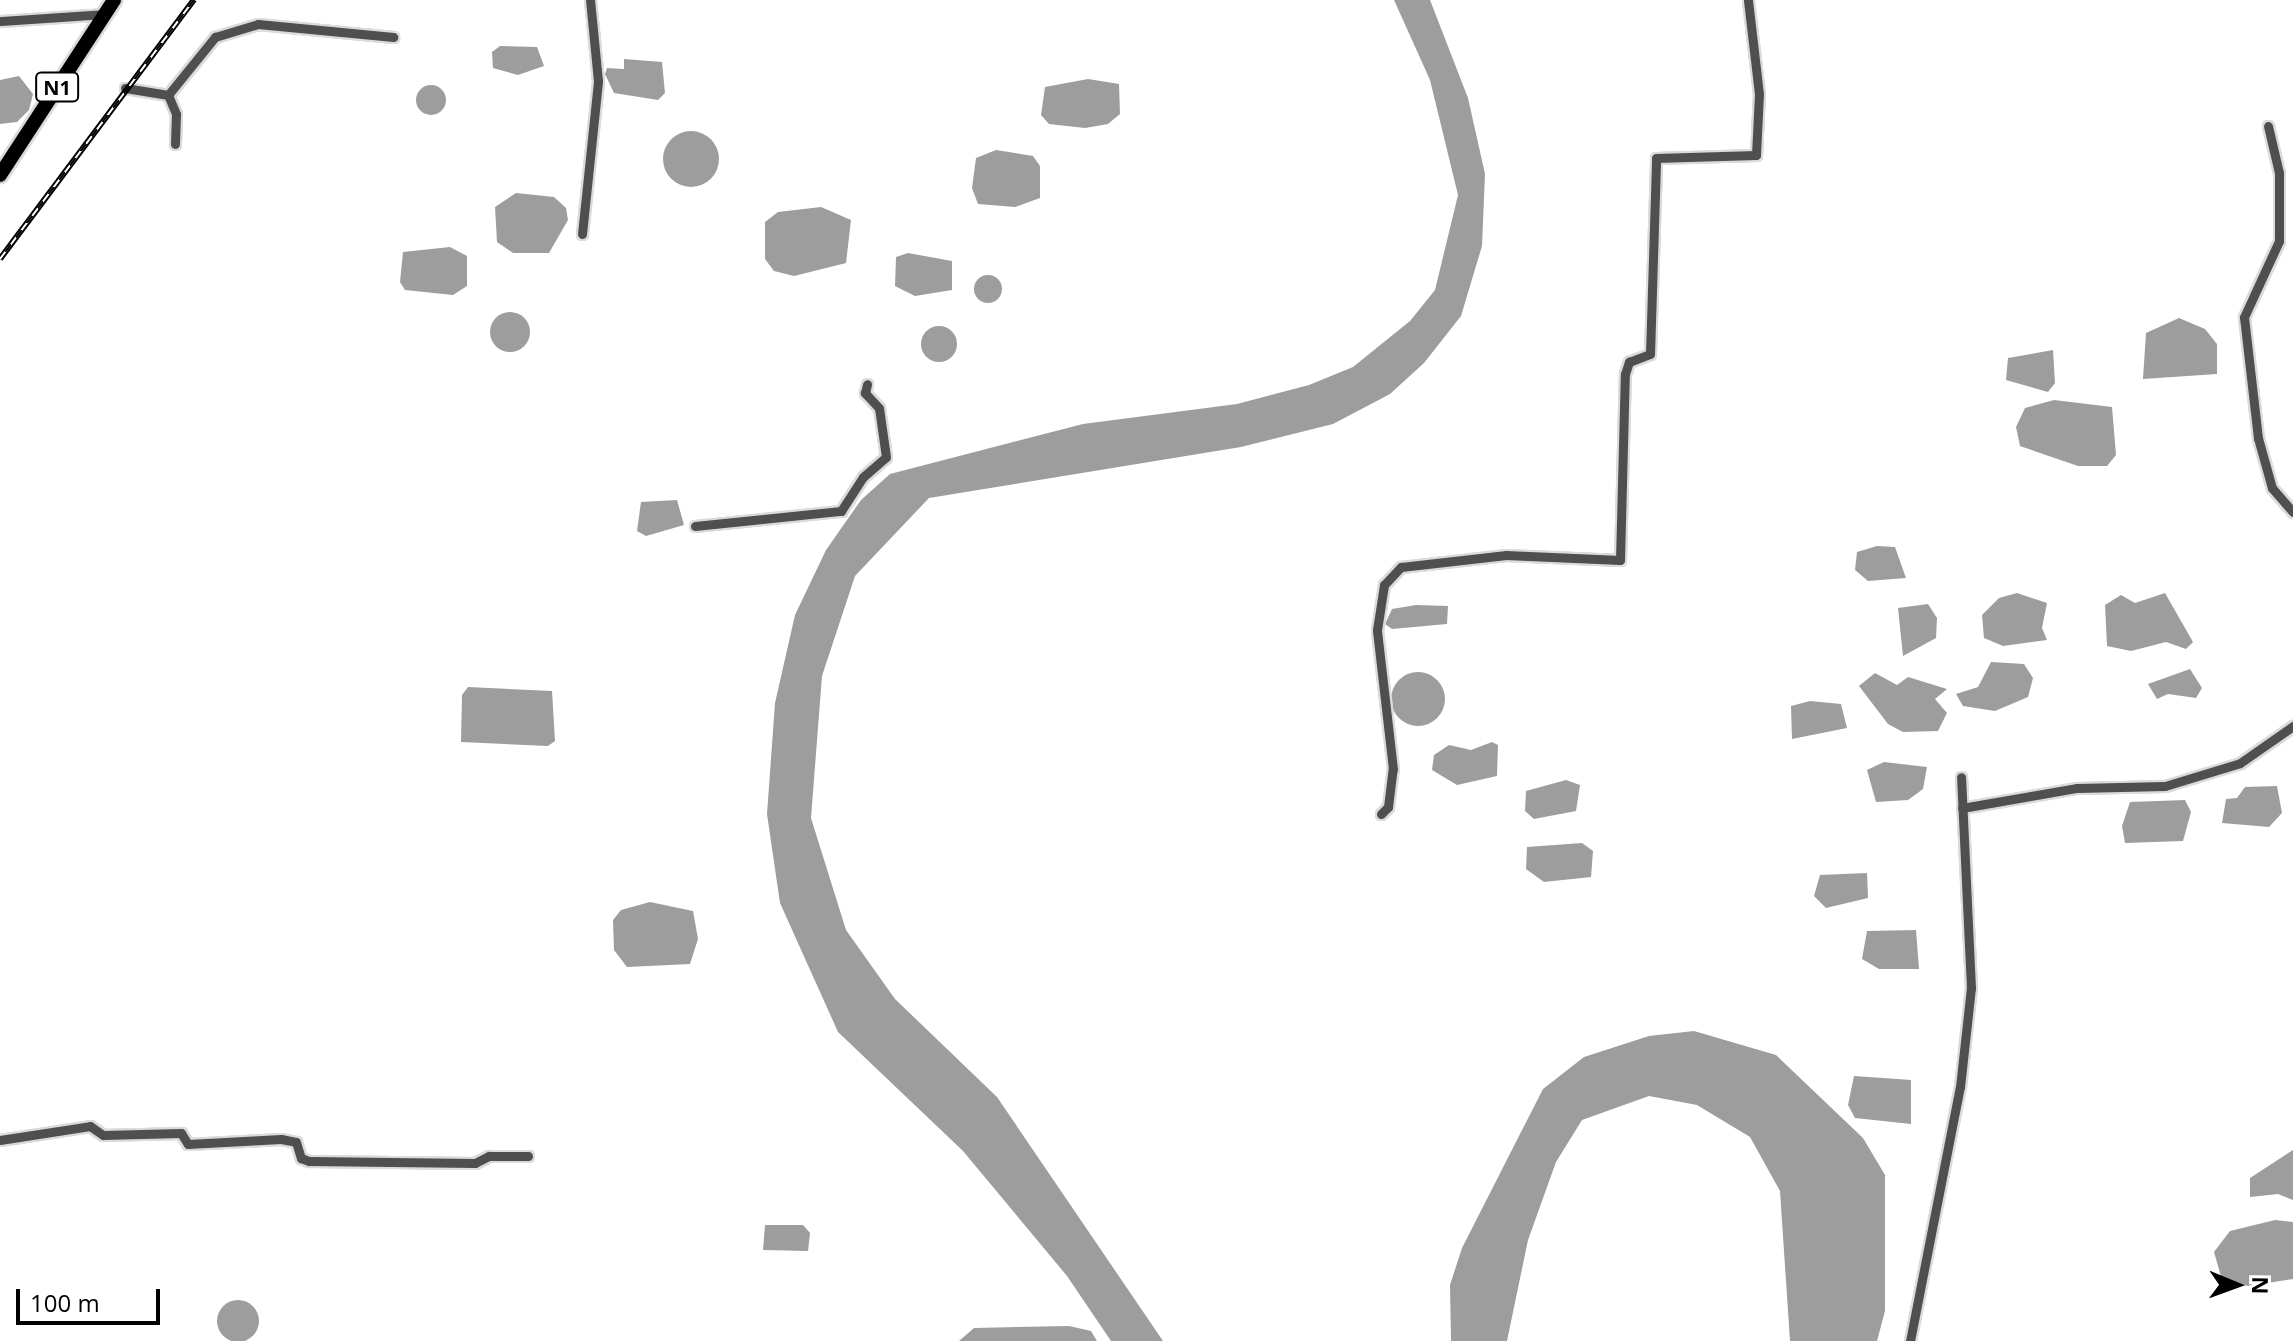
<!DOCTYPE html>
<style>
body{margin:0}
#map{position:relative;width:2293px;height:1341px;overflow:hidden;background:#fff;font-family:"Open Sans",sans-serif}
div>[style]{position:absolute}
.water>*{inset:0;background:#9d9d9d}
.round{border-radius:50%}
.roads{filter:drop-shadow(2px 0 #dbdbdb) drop-shadow(-2px 0 #dbdbdb) drop-shadow(0 2px #dbdbdb) drop-shadow(0 -2px #dbdbdb)}
.minor>*{height:9px;margin:-4.5px;padding:0 4.5px;transform-origin:4.5px;border-radius:4.5px;background:#4f4f4f}
.highway>*{height:14px;margin:-7px;padding:0 7px;transform-origin:7px;border-radius:7px;background:#000}
.rail>*{height:6px;margin-top:-3px;transform-origin:0;background:repeating-linear-gradient(90deg,#fff 0 9px,#000 0 18px);box-sizing:border-box;border-block:2px solid #000}
span{translate:-50% -50%;white-space:nowrap;text-align:center;line-height:1.15;-webkit-text-stroke:6px #fff;paint-order:stroke}
.shield-label span{padding:2px 6px;background:#fff;border:2px solid;border-radius:6px;-webkit-text-stroke-width:0}
.shield-label{font-size:20px;color:#000;font-weight:700}
.north{position:absolute;left:2197px;top:1245px;width:80px;height:80px;-webkit-text-stroke:6px #fff;paint-order:stroke;rotate:91deg;font-size:22px;font-weight:700;line-height:32px;text-align:center;color:#000}
.north::after{content:'';display:block;margin:auto;width:28px;height:36px;background:#000;clip-path:polygon(50% 0,100% 100%,50% 72%,0 100%)}
.scale{position:absolute;left:16px;top:1289px;width:144px;height:36px;box-sizing:border-box;border:4px solid #000;border-top:0;padding-left:10px;font-size:24px;line-height:28px;white-space:nowrap;color:#000;-webkit-text-stroke:6px #fff;paint-order:stroke}
</style>
<div id="map">
<div class="water">
<i style="clip-path:polygon(1394px 0,1430px 0,1468px 98px,1485px 174px,1482px 246px,1461px 316px,1424px 363px,1390px 394px,1333px 424px,1241px 447px,929px 498px,855px 576px,822px 676px,811px 818px,846px 930px,895px 999px,997px 1097px,1163px 1341px,1111px 1341px,1067px 1276px,963px 1151px,838px 1032px,780px 903px,767px 814px,775px 703px,795px 615px,826px 550px,861px 500px,890px 474px,1083px 424px,1237px 404px,1309px 385px,1353px 367px,1410px 321px,1435px 290px,1458px 195px,1430px 80px)"></i>
<i style="clip-path:polygon(500px 46px,537px 47px,544px 66px,518px 75px,493px 68px,492px 52px)"></i>
<i style="clip-path:polygon(624px 59px,662px 62px,665px 93px,658px 100px,614px 93px,605px 74px,607px 68px,624px 69px)"></i>
<i style="clip-path:polygon(19px 76px,33px 94px,29px 110px,17px 122px,0 124px,0 80px)"></i>
<i style="clip-path:polygon(1088px 79px,1119px 84px,1120px 114px,1108px 124px,1085px 128px,1049px 124px,1041px 115px,1045px 87px)"></i>
<i class="round" style="left:416px;top:85px;width:30px;height:30px"></i>
<i class="round" style="left:663px;top:131px;width:56px;height:56px"></i>
<i style="clip-path:polygon(996px 150px,1033px 156px,1040px 166px,1040px 198px,1015px 207px,978px 204px,972px 188px,976px 158px)"></i>
<i style="clip-path:polygon(516px 193px,554px 197px,566px 208px,568px 220px,549px 253px,513px 253px,497px 242px,495px 207px)"></i>
<i style="clip-path:polygon(821px 207px,851px 220px,846px 263px,794px 276px,774px 271px,765px 259px,765px 222px,778px 212px)"></i>
<i style="clip-path:polygon(450px 247px,467px 256px,467px 286px,453px 295px,405px 290px,400px 282px,403px 252px)"></i>
<i style="clip-path:polygon(908px 253px,952px 261px,952px 290px,915px 296px,895px 286px,896px 257px)"></i>
<i class="round" style="left:974px;top:275px;width:28px;height:28px"></i>
<i class="round" style="left:490px;top:312px;width:40px;height:40px"></i>
<i style="clip-path:polygon(2179px 318px,2205px 329px,2217px 344px,2217px 374px,2143px 379px,2146px 333px)"></i>
<i class="round" style="left:921px;top:326px;width:36px;height:36px"></i>
<i style="clip-path:polygon(2053px 350px,2055px 383px,2048px 392px,2006px 380px,2008px 358px)"></i>
<i style="clip-path:polygon(2054px 400px,2112px 407px,2116px 455px,2107px 466px,2078px 466px,2020px 446px,2016px 427px,2025px 408px)"></i>
<i style="clip-path:polygon(677px 500px,684px 525px,646px 536px,637px 531px,641px 502px)"></i>
<i style="clip-path:polygon(1877px 546px,1895px 547px,1906px 578px,1868px 581px,1855px 570px,1857px 552px)"></i>
<i style="clip-path:polygon(2017px 593px,2047px 603px,2042px 628px,2047px 640px,2003px 646px,1984px 638px,1982px 615px,1999px 598px)"></i>
<i style="clip-path:polygon(2165px 593px,2193px 642px,2186px 649px,2166px 642px,2131px 651px,2107px 646px,2105px 605px,2121px 595px,2135px 603px)"></i>
<i style="clip-path:polygon(1928px 604px,1937px 618px,1936px 638px,1903px 656px,1898px 608px)"></i>
<i style="clip-path:polygon(1416px 605px,1448px 606px,1447px 624px,1392px 629px,1385px 624px,1392px 609px)"></i>
<i style="clip-path:polygon(1991px 662px,2024px 664px,2033px 678px,2028px 697px,1995px 711px,1963px 706px,1956px 694px,1978px 687px)"></i>
<i style="clip-path:polygon(2190px 669px,2202px 688px,2196px 698px,2168px 694px,2157px 699px,2148px 684px)"></i>
<i class="round" style="left:1391px;top:672px;width:54px;height:54px"></i>
<i style="clip-path:polygon(1875px 673px,1897px 685px,1908px 677px,1947px 689px,1935px 699px,1947px 713px,1938px 731px,1903px 732px,1888px 724px,1859px 686px)"></i>
<i style="clip-path:polygon(468px 687px,552px 691px,555px 741px,548px 746px,461px 742px,462px 695px)"></i>
<i style="clip-path:polygon(1810px 701px,1841px 704px,1847px 728px,1792px 739px,1791px 706px)"></i>
<i style="clip-path:polygon(1492px 742px,1498px 745px,1497px 776px,1457px 785px,1432px 770px,1434px 755px,1449px 745px,1471px 750px)"></i>
<i style="clip-path:polygon(1884px 762px,1927px 767px,1923px 789px,1908px 800px,1876px 802px,1867px 770px)"></i>
<i style="clip-path:polygon(1566px 780px,1580px 785px,1576px 811px,1534px 819px,1525px 811px,1526px 791px)"></i>
<i style="clip-path:polygon(2277px 786px,2282px 813px,2269px 827px,2222px 823px,2226px 799px,2237px 798px,2245px 787px)"></i>
<i style="clip-path:polygon(2185px 800px,2191px 812px,2183px 841px,2125px 843px,2122px 826px,2130px 802px)"></i>
<i style="clip-path:polygon(1582px 843px,1593px 851px,1591px 877px,1544px 882px,1526px 869px,1527px 847px)"></i>
<i style="clip-path:polygon(1867px 873px,1868px 898px,1826px 908px,1814px 896px,1820px 875px)"></i>
<i style="clip-path:polygon(650px 902px,693px 911px,698px 939px,690px 964px,627px 967px,614px 950px,613px 920px,621px 910px)"></i>
<i style="clip-path:polygon(1916px 930px,1919px 969px,1879px 969px,1862px 959px,1867px 931px)"></i>
<i style="clip-path:polygon(1694px 1031px,1776px 1055px,1863px 1138px,1885px 1175px,1885px 1311px,1877px 1341px,1790px 1341px,1780px 1191px,1750px 1137px,1697px 1105px,1649px 1096px,1582px 1120px,1556px 1162px,1528px 1240px,1507px 1341px,1451px 1341px,1450px 1285px,1462px 1248px,1543px 1089px,1584px 1057px,1649px 1036px)"></i>
<i style="clip-path:polygon(1854px 1076px,1911px 1080px,1911px 1124px,1855px 1118px,1848px 1105px)"></i>
<i style="clip-path:polygon(2293px 1150px,2293px 1200px,2278px 1194px,2250px 1197px,2250px 1178px)"></i>
<i style="clip-path:polygon(2275px 1220px,2293px 1222px,2293px 1279px,2248px 1286px,2222px 1280px,2214px 1252px,2230px 1231px)"></i>
<i style="clip-path:polygon(765px 1225px,803px 1225px,810px 1233px,808px 1251px,763px 1250px)"></i>
<i class="round" style="left:217px;top:1300px;width:42px;height:42px"></i>
<i style="clip-path:polygon(1069px 1326px,1091px 1331px,1097px 1341px,959px 1341px,974px 1328px)"></i>
</div>
<div class="roads">
<div class="minor">
<i style="left:0;top:21px;width:105px;rotate:-3.8deg"></i>
<i style="left:125px;top:88px;width:44px;rotate:9.2deg"></i>
<i style="left:168px;top:95px;width:75px;rotate:-51deg"></i>
<i style="left:215px;top:37px;width:45px;rotate:-16.8deg"></i>
<i style="left:258px;top:24px;width:136px;rotate:5.5deg"></i>
<i style="left:168px;top:95px;width:21px;rotate:67deg"></i>
<i style="left:176px;top:114px;width:30px;rotate:92deg"></i>
<i style="left:2268px;top:126px;width:48px;rotate:76.8deg"></i>
<i style="left:2279px;top:173px;width:68px;rotate:90deg"></i>
<i style="left:2279px;top:241px;width:84px;rotate:114.7deg"></i>
<i style="left:2244px;top:317px;width:122px;rotate:83.4deg"></i>
<i style="left:2258px;top:438px;width:52px;rotate:74.4deg"></i>
<i style="left:2272px;top:488px;width:32px;rotate:49deg"></i>
<i style="left:582px;top:234px;width:154px;rotate:-84deg"></i>
<i style="left:598px;top:81px;width:81px;rotate:-95.6deg"></i>
<i style="left:695px;top:526px;width:147px;rotate:-5.9deg"></i>
<i style="left:841px;top:511px;width:40px;rotate:-57.1deg"></i>
<i style="left:863px;top:477px;width:30px;rotate:-41deg"></i>
<i style="left:886px;top:457px;width:49px;rotate:-98.1deg"></i>
<i style="left:879px;top:408px;width:21px;rotate:-133deg"></i>
<i style="left:865px;top:393px;width:9px;rotate:-77deg"></i>
<i style="left:1962px;top:808px;width:117px;rotate:-9.9deg"></i>
<i style="left:2077px;top:788px;width:88px;rotate:-1.3deg"></i>
<i style="left:2165px;top:786px;width:78px;rotate:-17deg"></i>
<i style="left:2240px;top:763px;width:65px;rotate:-34.9deg"></i>
<i style="left:1381px;top:814px;width:10px;rotate:-45deg"></i>
<i style="left:1388px;top:807px;width:38px;rotate:-83deg"></i>
<i style="left:1393px;top:769px;width:140px;rotate:-96.6deg"></i>
<i style="left:1377px;top:630px;width:46px;rotate:-81.2deg"></i>
<i style="left:1384px;top:585px;width:25px;rotate:-47deg"></i>
<i style="left:1401px;top:567px;width:106px;rotate:-6.5deg"></i>
<i style="left:1506px;top:555px;width:114px;rotate:2.5deg"></i>
<i style="left:1620px;top:560px;width:186px;rotate:-88.5deg"></i>
<i style="left:1625px;top:374px;width:13px;rotate:-72deg"></i>
<i style="left:1629px;top:362px;width:22px;rotate:-21deg"></i>
<i style="left:1650px;top:354px;width:196px;rotate:-88.2deg"></i>
<i style="left:1656px;top:158px;width:100px;rotate:-1.7deg"></i>
<i style="left:1756px;top:155px;width:61px;rotate:-87.2deg"></i>
<i style="left:1759px;top:94px;width:95px;rotate:-96.7deg"></i>
<i style="left:0;top:1140px;width:91px;rotate:-8.8deg"></i>
<i style="left:90px;top:1126px;width:16px;rotate:35deg"></i>
<i style="left:103px;top:1135px;width:78px;rotate:-1.5deg"></i>
<i style="left:181px;top:1133px;width:13px;rotate:58deg"></i>
<i style="left:188px;top:1144px;width:93px;rotate:-3.1deg"></i>
<i style="left:281px;top:1139px;width:15px;rotate:11deg"></i>
<i style="left:296px;top:1142px;width:17px;rotate:73deg"></i>
<i style="left:301px;top:1158px;width:9px;rotate:21deg"></i>
<i style="left:309px;top:1161px;width:166px;rotate:0.7deg"></i>
<i style="left:475px;top:1163px;width:16px;rotate:-27deg"></i>
<i style="left:489px;top:1156px;width:39px"></i>
<i style="left:1910px;top:1341px;width:259px;rotate:-78.9deg"></i>
<i style="left:1960px;top:1087px;width:100px;rotate:-83.7deg"></i>
<i style="left:1971px;top:988px;width:211px;rotate:-92.7deg"></i>
</div>
<div class="highway">
<i style="left:0;top:175px;width:209px;rotate:-56.9deg"></i>
</div>
</div>
<div class="rail">
<i style="left:0;top:259px;width:324px;rotate:-53.2deg"></i>
</div>
<div class="shield-label">
<span style="left:57px;top:87px">N1</span>
</div>
<div class="north">N</div>
<div class="scale">100 m</div>
</div>
